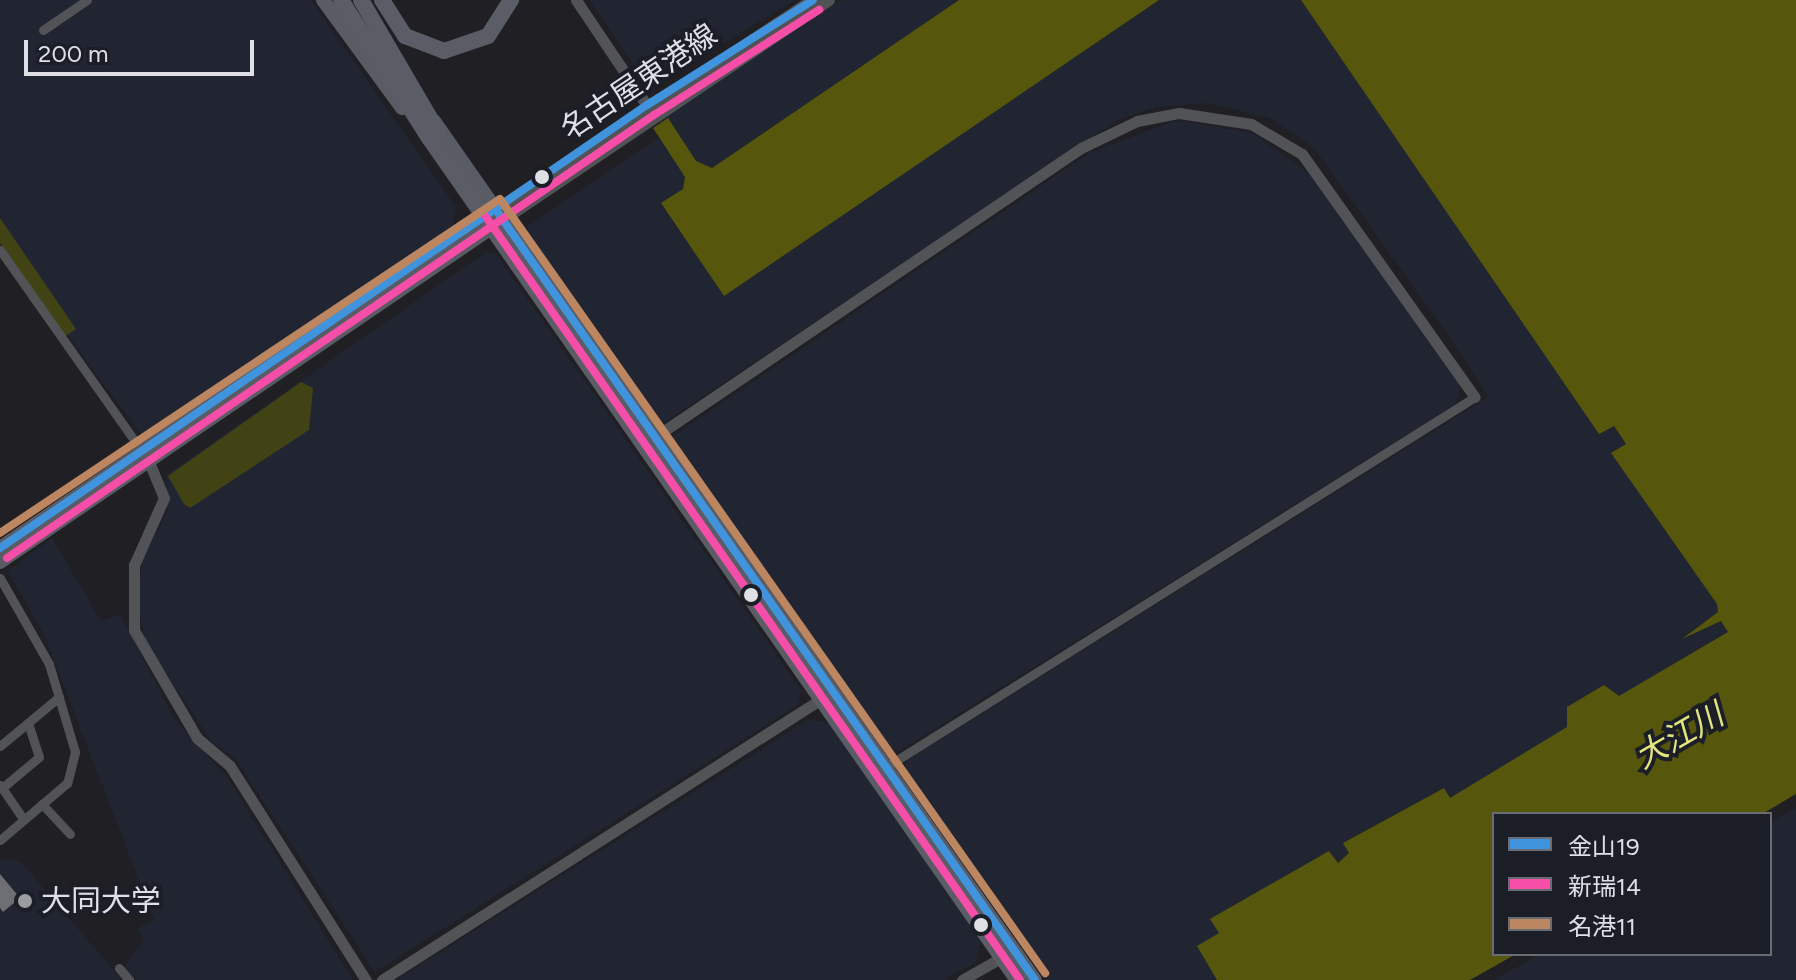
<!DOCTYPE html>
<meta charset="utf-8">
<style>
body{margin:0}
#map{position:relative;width:1796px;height:980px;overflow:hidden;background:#1f1f24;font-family:Figtree,"Noto Sans JP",sans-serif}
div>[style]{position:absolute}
.built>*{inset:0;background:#212531}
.green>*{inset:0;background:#424315}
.water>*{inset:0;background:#56570c}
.building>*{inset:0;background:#6e6f73}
.minor>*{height:9px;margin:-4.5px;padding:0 4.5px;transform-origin:4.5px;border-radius:4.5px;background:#525356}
.tertiary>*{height:11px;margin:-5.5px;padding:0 5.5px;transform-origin:5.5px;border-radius:5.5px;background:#525356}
.secondary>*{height:12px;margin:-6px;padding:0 6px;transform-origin:6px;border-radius:6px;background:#525356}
.primary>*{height:14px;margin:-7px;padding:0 7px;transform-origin:7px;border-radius:7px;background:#5a5c65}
.motorway>*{height:16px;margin:-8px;padding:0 8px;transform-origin:8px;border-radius:8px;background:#5b5d66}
.bus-1>*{height:8px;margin:-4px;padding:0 4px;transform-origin:4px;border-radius:4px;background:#4094de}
.bus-2>*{height:8px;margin:-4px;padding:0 4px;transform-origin:4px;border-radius:4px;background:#f54da8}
.bus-3>*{height:8px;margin:-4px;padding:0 4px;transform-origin:4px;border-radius:4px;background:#bb8660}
.dots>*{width:22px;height:22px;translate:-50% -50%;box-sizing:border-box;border:4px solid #1c1e27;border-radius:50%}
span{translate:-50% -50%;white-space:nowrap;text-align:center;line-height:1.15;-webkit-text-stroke:8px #1c1e27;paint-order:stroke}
.street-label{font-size:30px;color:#dee0e6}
.poi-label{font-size:30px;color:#dee0e6}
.left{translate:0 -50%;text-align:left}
.water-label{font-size:32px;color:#e2e57e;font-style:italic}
.legend{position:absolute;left:1492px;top:812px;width:280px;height:144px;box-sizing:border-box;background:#1c1e27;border:2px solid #6a6c73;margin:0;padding:10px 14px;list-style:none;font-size:24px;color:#dee0e6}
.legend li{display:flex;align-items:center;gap:16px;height:40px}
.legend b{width:40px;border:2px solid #6a6c73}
.scale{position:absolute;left:24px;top:40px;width:230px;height:36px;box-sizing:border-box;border:4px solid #dee0e6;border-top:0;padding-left:10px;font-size:24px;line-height:28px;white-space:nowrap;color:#dee0e6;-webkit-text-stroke:6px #1c1e27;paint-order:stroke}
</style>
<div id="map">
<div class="built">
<i style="clip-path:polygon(0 0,311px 0,456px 207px,452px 230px,143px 437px,0 243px)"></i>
<i style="clip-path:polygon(589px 0,795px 0,650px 88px)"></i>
<i style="clip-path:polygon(841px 0,959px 0,712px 168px,696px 162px,667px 118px,660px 123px,656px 115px)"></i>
<i style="clip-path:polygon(1159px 0,1301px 0,1599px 433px,1614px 426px,1626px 445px,1611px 453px,1717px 604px,1718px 612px,1682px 639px,1722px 621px,1728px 632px,1450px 799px,1443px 788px,1344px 842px,1349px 853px,1337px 863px,1330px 851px,1211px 920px,1219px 933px,1198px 946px,1217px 980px,1046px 980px,902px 781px,907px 760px,1488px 397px,1454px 343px,1314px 148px,1269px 118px,1210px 103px,1156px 107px,1118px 120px,656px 428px,527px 239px,528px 226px,659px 138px,686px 177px,683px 189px,661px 204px,724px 295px)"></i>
<i style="clip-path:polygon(1176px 120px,1253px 133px,1311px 175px,1461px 384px,1455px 405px,899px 751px,878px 747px,666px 441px,1089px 153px)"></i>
<i style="clip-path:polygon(486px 252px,496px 254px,801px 690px,798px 705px,375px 972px,235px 758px,211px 741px,146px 643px,137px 601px,143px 558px,167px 512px,166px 475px)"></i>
<i style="clip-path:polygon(52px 538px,101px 621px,120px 614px,174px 719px,227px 777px,353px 980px,132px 980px,123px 968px,143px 941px,138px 928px,154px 919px,45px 637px,8px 571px)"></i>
<i style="clip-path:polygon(809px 719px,829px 723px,981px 941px,976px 962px,944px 980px,396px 980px)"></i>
<i style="clip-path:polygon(1796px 808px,1796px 980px,1494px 980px,1540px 954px,1770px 954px,1770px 823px)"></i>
<i style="clip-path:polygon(9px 859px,22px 863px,122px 980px,0 980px,0 861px)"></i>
</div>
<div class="green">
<i style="clip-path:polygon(0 218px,76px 329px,64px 337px,0 243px)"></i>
<i style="clip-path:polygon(301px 382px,313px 388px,309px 430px,190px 508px,184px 504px,168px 476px)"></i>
</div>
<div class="water">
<i style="clip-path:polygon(959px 0,1159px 0,724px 296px,661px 203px,683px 189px,685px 177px,653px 128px,668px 118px,696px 161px,712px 168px)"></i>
<i style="clip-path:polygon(1301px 0,1796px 0,1796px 794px,1762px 814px,1494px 814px,1494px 954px,1516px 954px,1470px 980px,1217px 980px,1197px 946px,1219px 933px,1210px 919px,1329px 851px,1338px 863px,1349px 853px,1343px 843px,1444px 788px,1450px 798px,1567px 727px,1567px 707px,1604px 685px,1619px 696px,1728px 632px,1721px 621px,1682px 639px,1718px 612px,1717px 604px,1611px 453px,1626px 444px,1614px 426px,1599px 434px)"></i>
</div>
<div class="building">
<i style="clip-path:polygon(0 874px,20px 898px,3px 912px,0 908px)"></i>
</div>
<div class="minor">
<i style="left:43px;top:30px;width:53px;rotate:-34.3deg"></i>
<i style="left:0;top:250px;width:246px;rotate:54.8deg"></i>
<i style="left:0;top:578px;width:99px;rotate:60.3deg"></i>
<i style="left:49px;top:664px;width:92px;rotate:73.5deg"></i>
<i style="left:75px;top:752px;width:32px;rotate:104deg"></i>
<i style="left:67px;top:783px;width:88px;rotate:139.6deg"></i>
<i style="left:0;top:746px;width:77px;rotate:-39.7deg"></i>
<i style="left:881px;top:770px;width:701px;rotate:-32.13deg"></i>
<i style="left:0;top:785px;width:42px;rotate:55.6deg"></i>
<i style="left:2px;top:788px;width:48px;rotate:-40deg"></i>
<i style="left:39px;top:757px;width:36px;rotate:-108deg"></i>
<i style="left:42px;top:804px;width:41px;rotate:47deg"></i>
<i style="left:119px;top:968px;width:16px;rotate:50deg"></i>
</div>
<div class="tertiary">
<i style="left:576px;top:0;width:136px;rotate:56.1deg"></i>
<i style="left:649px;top:441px;width:522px;rotate:-34.15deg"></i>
<i style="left:1081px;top:148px;width:62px;rotate:-25.7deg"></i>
<i style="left:1137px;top:121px;width:43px;rotate:-10.8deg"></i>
<i style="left:1179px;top:113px;width:73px;rotate:8.7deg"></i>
<i style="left:1251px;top:124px;width:59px;rotate:30.5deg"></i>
<i style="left:1302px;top:154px;width:298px;rotate:54.6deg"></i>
<i style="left:147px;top:457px;width:44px;rotate:67.5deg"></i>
<i style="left:164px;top:498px;width:73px;rotate:114.1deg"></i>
<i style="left:134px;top:565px;width:65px;rotate:90deg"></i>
<i style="left:134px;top:630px;width:125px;rotate:59.7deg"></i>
<i style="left:197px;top:738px;width:43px;rotate:40.3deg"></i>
<i style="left:230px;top:766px;width:254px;rotate:57.6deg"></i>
<i style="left:382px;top:980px;width:518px;rotate:-32.62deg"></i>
<i style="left:962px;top:980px;width:43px;rotate:-29.6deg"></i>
</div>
<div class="secondary">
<i style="left:496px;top:210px;width:380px;rotate:-33.5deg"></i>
<i style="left:503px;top:220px;width:393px;rotate:-34deg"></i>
</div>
<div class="primary">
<i style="left:323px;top:0;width:134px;rotate:53.8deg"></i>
<i style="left:434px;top:121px;width:1048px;rotate:55.02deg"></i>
<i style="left:0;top:548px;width:596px;rotate:-34.2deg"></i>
<i style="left:0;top:562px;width:605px;rotate:-34.22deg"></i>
</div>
<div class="motorway">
<i style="left:341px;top:0;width:164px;rotate:57.5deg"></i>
<i style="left:429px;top:138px;width:1028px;rotate:55.03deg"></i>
<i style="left:361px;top:0;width:153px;rotate:59.7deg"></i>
<i style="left:382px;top:0;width:43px;rotate:57.4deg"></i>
<i style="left:405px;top:36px;width:42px;rotate:21deg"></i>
<i style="left:444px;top:51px;width:46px;rotate:-18.8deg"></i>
<i style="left:488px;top:36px;width:43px;rotate:-57.4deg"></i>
</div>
<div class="bus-1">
<i style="left:496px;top:210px;width:940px;rotate:55.01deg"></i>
<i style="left:0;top:548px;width:784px;rotate:-34.4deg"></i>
<i style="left:647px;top:105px;width:196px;rotate:-32.3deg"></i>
</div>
<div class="bus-2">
<i style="left:486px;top:217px;width:931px;rotate:55.01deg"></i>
<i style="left:7px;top:558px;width:784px;rotate:-34.4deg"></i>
<i style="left:654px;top:115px;width:196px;rotate:-32.5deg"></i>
</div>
<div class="bus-3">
<i style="left:0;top:533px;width:601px;rotate:-33.74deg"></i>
<i style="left:500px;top:199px;width:947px;rotate:54.85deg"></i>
</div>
<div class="dots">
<i style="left:542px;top:177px;background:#dee0e6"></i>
<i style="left:751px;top:595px;background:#dee0e6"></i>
<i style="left:25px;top:901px;background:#9b9ca2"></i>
<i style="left:981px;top:925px;background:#dee0e6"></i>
</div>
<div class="street-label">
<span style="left:639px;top:82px;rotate:-34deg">名古屋東港線</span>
</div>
<div class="poi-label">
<span class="left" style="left:41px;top:901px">大同大学</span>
</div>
<div class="water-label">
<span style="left:1679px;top:736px;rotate:-30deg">大江川</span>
</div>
<ul class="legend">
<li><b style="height:10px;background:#4094de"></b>金山19</li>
<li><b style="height:10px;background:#f54da8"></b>新瑞14</li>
<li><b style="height:10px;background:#bb8660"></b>名港11</li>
</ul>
<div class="scale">200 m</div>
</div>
